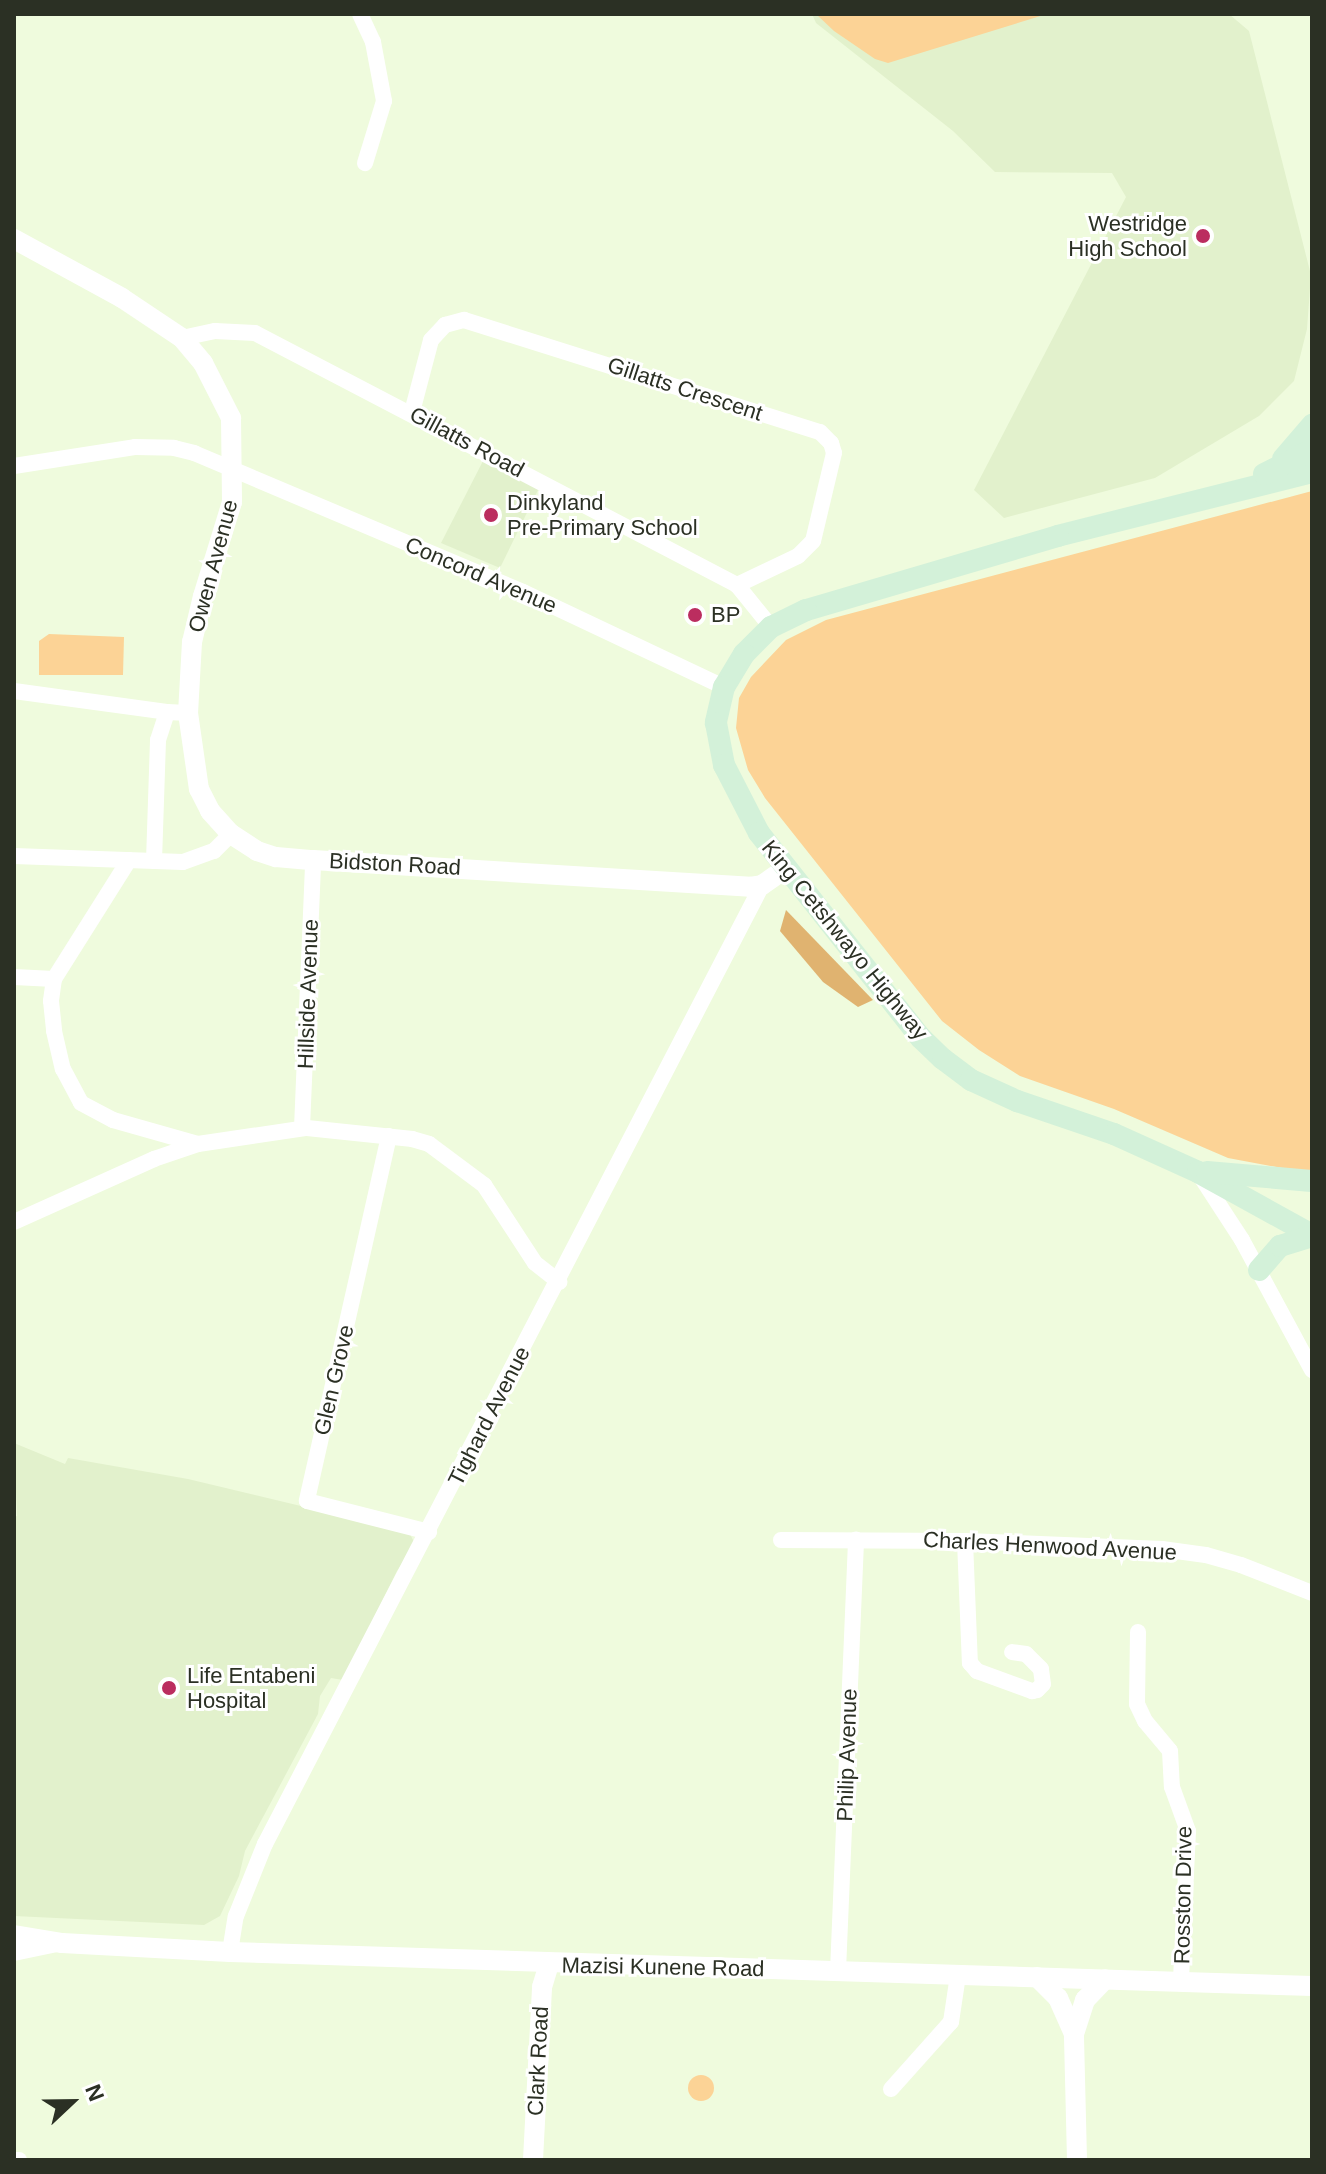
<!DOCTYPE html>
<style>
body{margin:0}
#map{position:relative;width:1326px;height:2174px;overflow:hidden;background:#effbdd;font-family:Arial,sans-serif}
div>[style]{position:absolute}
.built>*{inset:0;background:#e2f1cc}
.green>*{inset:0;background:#fcd396}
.round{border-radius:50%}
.forest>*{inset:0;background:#e0b370}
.minor>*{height:16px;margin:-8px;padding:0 8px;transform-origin:8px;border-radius:8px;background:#fff}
.tertiary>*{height:20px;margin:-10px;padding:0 10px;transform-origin:10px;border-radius:10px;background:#fff}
.secondary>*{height:22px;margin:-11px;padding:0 11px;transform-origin:11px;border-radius:11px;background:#d3f1d9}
.dots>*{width:22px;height:22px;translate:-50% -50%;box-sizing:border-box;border:4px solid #fff;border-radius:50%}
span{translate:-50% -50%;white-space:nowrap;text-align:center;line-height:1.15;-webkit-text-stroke:6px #fff;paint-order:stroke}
.poi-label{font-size:22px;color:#2b3024}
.right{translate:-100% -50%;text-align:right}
.left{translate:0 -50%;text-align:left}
.street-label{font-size:22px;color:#2b3024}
.frame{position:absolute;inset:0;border:16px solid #2b3024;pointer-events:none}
.north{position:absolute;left:32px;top:2062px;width:80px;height:80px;-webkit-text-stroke:6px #fff;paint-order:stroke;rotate:68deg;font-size:22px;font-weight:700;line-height:32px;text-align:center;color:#2b3024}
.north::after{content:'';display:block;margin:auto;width:28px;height:36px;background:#2b3024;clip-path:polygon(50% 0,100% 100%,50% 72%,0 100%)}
</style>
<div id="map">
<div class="built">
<i style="clip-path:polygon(812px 14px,1229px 14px,1249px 31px,1311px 275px,1307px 329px,1294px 381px,1259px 416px,1155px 478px,1004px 518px,974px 490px,1126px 197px,1112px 173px,995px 172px,953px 131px,816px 23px)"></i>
<i style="clip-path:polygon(484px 459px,539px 488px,500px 568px,441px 543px)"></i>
<i style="clip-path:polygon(14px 1443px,65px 1464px,68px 1458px,188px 1479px,409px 1532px,415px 1544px,397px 1571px,343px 1680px,331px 1678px,320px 1696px,318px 1714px,245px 1851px,239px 1876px,220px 1916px,204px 1925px,14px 1916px,14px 1517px,17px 1516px)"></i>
</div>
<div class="green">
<i style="clip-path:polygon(816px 14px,1047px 14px,888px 63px,875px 59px,834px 31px)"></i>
<i style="clip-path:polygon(1312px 491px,1312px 1171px,1298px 1171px,1228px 1158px,1114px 1109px,1020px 1076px,979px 1050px,942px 1021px,765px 798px,748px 770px,736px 728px,739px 698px,751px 677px,786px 640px,826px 620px)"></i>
<i style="clip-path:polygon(49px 634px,124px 637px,123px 675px,39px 675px,39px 641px)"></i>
<i class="round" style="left:688px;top:2075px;width:26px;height:26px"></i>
</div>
<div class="forest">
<i style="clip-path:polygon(786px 910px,873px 1000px,858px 1007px,823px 982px,780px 931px)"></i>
</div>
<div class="minor">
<i style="left:360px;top:14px;width:31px;rotate:65deg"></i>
<i style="left:373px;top:42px;width:60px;rotate:79.4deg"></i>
<i style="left:384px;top:101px;width:65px;rotate:107deg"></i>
<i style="left:182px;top:338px;width:34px;rotate:-12deg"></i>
<i style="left:215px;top:331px;width:40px;rotate:2.9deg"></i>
<i style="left:255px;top:333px;width:544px;rotate:27.6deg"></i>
<i style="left:737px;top:585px;width:54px;rotate:51deg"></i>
<i style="left:412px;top:412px;width:74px;rotate:-75.2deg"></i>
<i style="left:431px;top:340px;width:21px;rotate:-47deg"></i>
<i style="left:445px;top:325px;width:20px;rotate:-15deg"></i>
<i style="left:464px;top:320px;width:373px;rotate:17.5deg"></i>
<i style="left:820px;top:432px;width:16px;rotate:45deg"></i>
<i style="left:831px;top:443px;width:10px;rotate:73deg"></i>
<i style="left:834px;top:453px;width:90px;rotate:103.4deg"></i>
<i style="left:813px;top:541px;width:21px;rotate:135deg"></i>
<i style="left:798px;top:556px;width:68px;rotate:154.6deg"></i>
<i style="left:14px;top:466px;width:122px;rotate:-8.9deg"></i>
<i style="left:135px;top:447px;width:39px;rotate:1deg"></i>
<i style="left:174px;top:448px;width:21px;rotate:14deg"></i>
<i style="left:194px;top:453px;width:357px;rotate:22.9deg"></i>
<i style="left:523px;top:592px;width:222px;rotate:25.3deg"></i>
<i style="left:14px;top:691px;width:154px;rotate:7.8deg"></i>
<i style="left:14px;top:856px;width:169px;rotate:2deg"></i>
<i style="left:183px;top:862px;width:33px;rotate:-20deg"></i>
<i style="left:214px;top:851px;width:24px;rotate:-45deg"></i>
<i style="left:129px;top:860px;width:141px;rotate:122.2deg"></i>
<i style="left:54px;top:979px;width:22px;rotate:98deg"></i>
<i style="left:51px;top:1001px;width:30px;rotate:84deg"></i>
<i style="left:54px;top:1031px;width:39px;rotate:77deg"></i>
<i style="left:63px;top:1069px;width:38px;rotate:62deg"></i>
<i style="left:81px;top:1103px;width:36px;rotate:28deg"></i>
<i style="left:113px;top:1120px;width:88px;rotate:15.8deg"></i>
<i style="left:198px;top:1144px;width:110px;rotate:-8.4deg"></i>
<i style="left:307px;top:1128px;width:106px;rotate:6deg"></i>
<i style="left:412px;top:1139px;width:18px;rotate:16deg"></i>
<i style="left:429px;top:1144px;width:69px;rotate:36.7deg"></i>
<i style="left:484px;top:1185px;width:93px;rotate:56.8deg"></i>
<i style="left:535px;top:1263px;width:31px;rotate:38deg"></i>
<i style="left:154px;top:861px;width:121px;rotate:-88.1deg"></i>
<i style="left:158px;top:740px;width:29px;rotate:-72deg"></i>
<i style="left:167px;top:712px;width:21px;rotate:3deg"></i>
<i style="left:14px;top:977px;width:40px;rotate:2.9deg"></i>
<i style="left:302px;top:1128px;width:268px;rotate:-87.6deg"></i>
<i style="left:389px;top:1136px;width:374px;rotate:102.7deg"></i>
<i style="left:307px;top:1501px;width:126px;rotate:14.3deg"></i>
<i style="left:1201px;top:1177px;width:75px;rotate:56.9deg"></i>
<i style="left:1242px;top:1240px;width:148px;rotate:61.7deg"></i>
<i style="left:14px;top:1222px;width:154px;rotate:-24.2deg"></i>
<i style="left:154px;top:1159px;width:46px;rotate:-18.8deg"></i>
<i style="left:781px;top:1540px;width:184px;rotate:0.3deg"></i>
<i style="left:965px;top:1541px;width:197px;rotate:2.3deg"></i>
<i style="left:1162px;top:1549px;width:44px;rotate:7.8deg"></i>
<i style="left:1206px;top:1555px;width:36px;rotate:16deg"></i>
<i style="left:1241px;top:1565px;width:76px;rotate:21.5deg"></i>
<i style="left:965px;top:1541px;width:122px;rotate:87.7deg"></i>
<i style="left:970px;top:1663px;width:11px;rotate:49deg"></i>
<i style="left:977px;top:1671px;width:59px;rotate:20deg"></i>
<i style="left:1032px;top:1691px;width:5px;rotate:-11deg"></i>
<i style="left:1037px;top:1690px;width:8px;rotate:-45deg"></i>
<i style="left:1043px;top:1684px;width:15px;rotate:-98deg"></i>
<i style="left:1041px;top:1669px;width:21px;rotate:-135deg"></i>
<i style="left:1026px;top:1654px;width:14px;rotate:-172deg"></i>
<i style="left:1138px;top:1632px;width:72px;rotate:90.8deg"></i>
<i style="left:1137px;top:1704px;width:19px;rotate:65deg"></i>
<i style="left:1145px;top:1721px;width:39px;rotate:50deg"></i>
<i style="left:1170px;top:1751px;width:36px;rotate:87deg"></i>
<i style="left:1172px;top:1787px;width:47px;rotate:70deg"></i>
<i style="left:1188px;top:1831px;width:151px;rotate:92.7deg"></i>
<i style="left:230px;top:1952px;width:36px;rotate:-81deg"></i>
<i style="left:236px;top:1916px;width:78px;rotate:-68.1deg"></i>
<i style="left:265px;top:1844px;width:1080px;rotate:-62.6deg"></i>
<i style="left:14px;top:1953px;width:44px;rotate:-11.8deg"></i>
<i style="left:838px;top:1971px;width:432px;rotate:-87.6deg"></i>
<i style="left:891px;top:2089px;width:90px;rotate:-48.2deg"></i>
<i style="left:951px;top:2022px;width:48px;rotate:-81.5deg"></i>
<i style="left:14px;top:2160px;width:5px"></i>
</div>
<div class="tertiary">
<i style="left:14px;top:239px;width:123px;rotate:28.6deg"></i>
<i style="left:122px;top:298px;width:72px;rotate:33.7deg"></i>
<i style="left:182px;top:338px;width:33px;rotate:50deg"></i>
<i style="left:203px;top:363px;width:62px;rotate:63deg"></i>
<i style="left:231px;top:418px;width:84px;rotate:89.3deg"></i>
<i style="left:232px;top:502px;width:98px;rotate:107.1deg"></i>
<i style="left:203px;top:596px;width:47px;rotate:103.4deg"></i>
<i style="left:192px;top:642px;width:71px;rotate:93.2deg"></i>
<i style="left:188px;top:713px;width:77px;rotate:81.8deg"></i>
<i style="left:199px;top:789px;width:25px;rotate:63deg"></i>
<i style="left:210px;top:811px;width:31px;rotate:48deg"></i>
<i style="left:231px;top:834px;width:31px;rotate:33deg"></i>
<i style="left:257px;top:851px;width:20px;rotate:18deg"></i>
<i style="left:276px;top:857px;width:37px;rotate:5deg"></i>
<i style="left:313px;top:860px;width:438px;rotate:3.5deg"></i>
<i style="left:750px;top:887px;width:12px;rotate:-9deg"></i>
<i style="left:762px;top:885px;width:28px;rotate:-35deg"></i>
<i style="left:14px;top:1935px;width:49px;rotate:9.5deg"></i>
<i style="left:62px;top:1943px;width:168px;rotate:3.1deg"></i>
<i style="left:230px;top:1952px;width:1083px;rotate:1.8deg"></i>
<i style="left:1037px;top:1977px;width:30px;rotate:45deg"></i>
<i style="left:1058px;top:1998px;width:39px;rotate:66deg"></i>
<i style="left:533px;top:2160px;width:173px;rotate:-87deg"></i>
<i style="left:542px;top:1987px;width:24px;rotate:-73deg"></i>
<i style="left:1077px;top:2160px;width:126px;rotate:-91.4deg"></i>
<i style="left:1074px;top:2034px;width:36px;rotate:-72deg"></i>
<i style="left:1085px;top:2000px;width:29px;rotate:-46deg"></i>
</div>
<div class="secondary">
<i style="left:1283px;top:459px;width:45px;rotate:-49.5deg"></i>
<i style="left:1312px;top:472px;width:262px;rotate:165.9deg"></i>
<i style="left:1058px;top:536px;width:263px;rotate:163.6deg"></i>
<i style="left:806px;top:610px;width:39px;rotate:154deg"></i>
<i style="left:771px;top:627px;width:38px;rotate:135deg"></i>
<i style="left:744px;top:654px;width:39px;rotate:121deg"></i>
<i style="left:724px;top:687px;width:37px;rotate:103deg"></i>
<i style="left:716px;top:723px;width:43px;rotate:79.2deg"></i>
<i style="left:724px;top:765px;width:76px;rotate:62.8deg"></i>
<i style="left:759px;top:833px;width:261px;rotate:51.7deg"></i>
<i style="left:921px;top:1038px;width:30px;rotate:44deg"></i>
<i style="left:943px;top:1059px;width:35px;rotate:37deg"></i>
<i style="left:971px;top:1080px;width:51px;rotate:24.5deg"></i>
<i style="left:1017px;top:1101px;width:102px;rotate:18.8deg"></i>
<i style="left:1114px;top:1134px;width:92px;rotate:24.3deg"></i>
<i style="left:1198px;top:1172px;width:130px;rotate:28.9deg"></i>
<i style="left:1264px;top:474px;width:54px;rotate:-26.6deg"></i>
<i style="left:1207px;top:1172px;width:105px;rotate:4.9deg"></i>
<i style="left:1259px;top:1270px;width:32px;rotate:-49deg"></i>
<i style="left:1280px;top:1246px;width:34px;rotate:-17deg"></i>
</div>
<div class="dots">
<i style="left:1203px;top:236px;background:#bb2d5f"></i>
<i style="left:491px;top:515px;background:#bb2d5f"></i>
<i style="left:695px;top:615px;background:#bb2d5f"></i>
<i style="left:169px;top:1688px;background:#bb2d5f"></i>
</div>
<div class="poi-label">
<span class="right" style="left:1187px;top:236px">Westridge<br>High School</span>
<span class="left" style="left:507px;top:515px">Dinkyland<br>Pre-Primary School</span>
<span class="left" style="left:711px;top:615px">BP</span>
<span class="left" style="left:187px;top:1688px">Life Entabeni<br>Hospital</span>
</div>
<div class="street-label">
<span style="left:685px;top:389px;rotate:18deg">Gillatts Crescent</span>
<span style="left:467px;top:442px;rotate:28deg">Gillatts Road</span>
<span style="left:213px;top:566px;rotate:-75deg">Owen Avenue</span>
<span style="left:481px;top:575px;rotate:23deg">Concord Avenue</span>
<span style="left:395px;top:864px;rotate:3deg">Bidston Road</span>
<span style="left:845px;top:940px;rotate:51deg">King Cetshwayo Highway</span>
<span style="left:308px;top:994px;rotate:-88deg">Hillside Avenue</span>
<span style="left:334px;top:1380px;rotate:-77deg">Glen Grove</span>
<span style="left:489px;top:1416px;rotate:-63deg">Tighard Avenue</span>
<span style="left:1050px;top:1546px;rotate:3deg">Charles Henwood Avenue</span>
<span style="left:847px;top:1755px;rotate:-88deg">Philip Avenue</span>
<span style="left:1183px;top:1895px;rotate:-89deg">Rosston Drive</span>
<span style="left:663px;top:1967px;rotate:1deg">Mazisi Kunene Road</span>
<span style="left:538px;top:2061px;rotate:-87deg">Clark Road</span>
</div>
<div class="frame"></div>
<div class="north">N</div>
</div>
